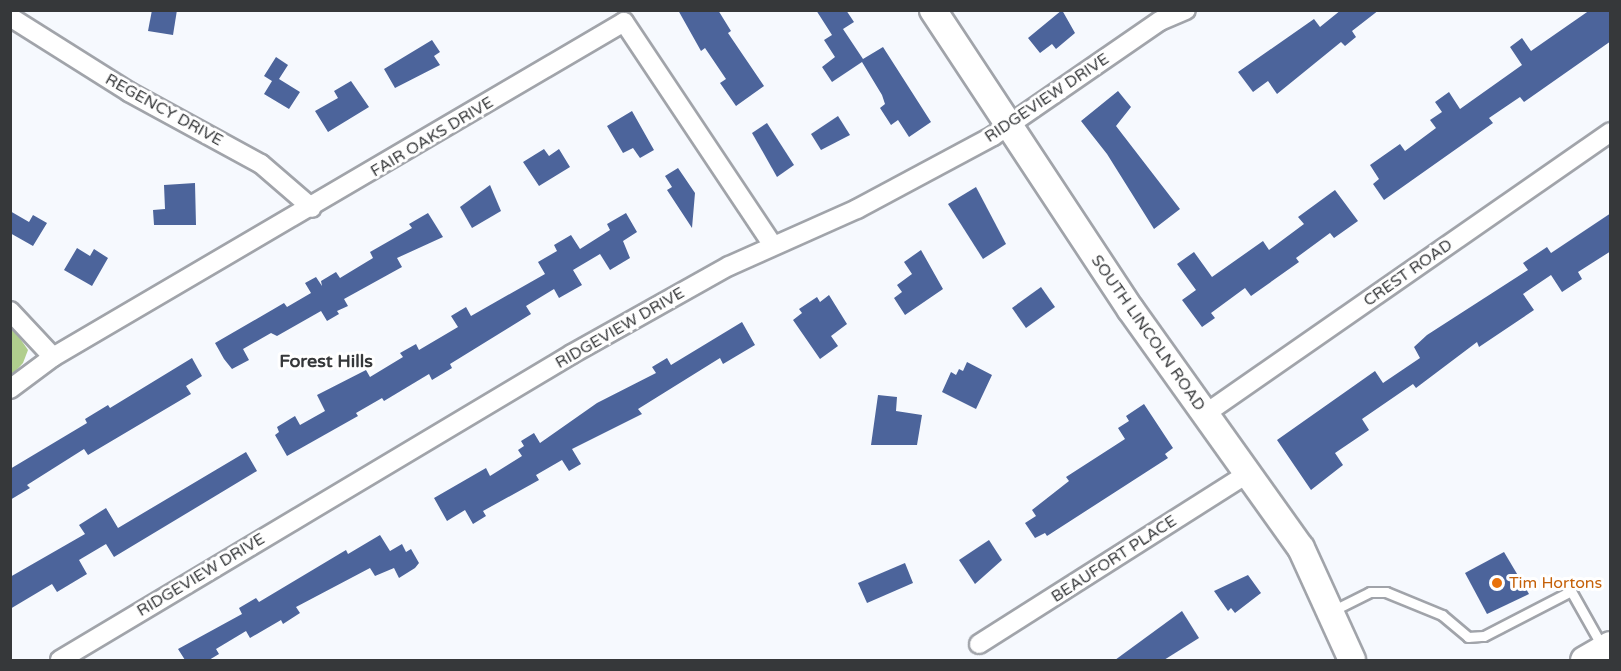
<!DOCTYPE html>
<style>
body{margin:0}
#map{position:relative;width:1621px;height:671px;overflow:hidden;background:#f6f9fe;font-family:"Varela Round",sans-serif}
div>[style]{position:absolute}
.forest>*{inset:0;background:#b0ce8d}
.building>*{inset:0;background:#4c649b}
.roads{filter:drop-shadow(2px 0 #a1a4aa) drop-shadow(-2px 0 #a1a4aa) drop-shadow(0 2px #a1a4aa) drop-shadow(0 -2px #a1a4aa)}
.lane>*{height:9px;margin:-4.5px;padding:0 4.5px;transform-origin:4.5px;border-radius:4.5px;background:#fff}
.street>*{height:18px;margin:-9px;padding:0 9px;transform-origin:9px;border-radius:9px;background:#fff}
.secondary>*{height:26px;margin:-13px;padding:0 13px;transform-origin:13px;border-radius:13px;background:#fff}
.primary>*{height:27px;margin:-13.5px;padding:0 13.5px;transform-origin:13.5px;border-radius:13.5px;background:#fff}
.dots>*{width:16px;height:16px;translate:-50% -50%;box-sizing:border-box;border:3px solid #fff;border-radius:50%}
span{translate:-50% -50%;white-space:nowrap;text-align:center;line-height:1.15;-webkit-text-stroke:6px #fff;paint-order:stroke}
.street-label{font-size:16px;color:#36383a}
.food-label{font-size:16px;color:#c56008}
.left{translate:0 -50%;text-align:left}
.neighbourhood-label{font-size:18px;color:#36383a;font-weight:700}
.frame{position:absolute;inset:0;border:12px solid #36383a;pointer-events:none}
</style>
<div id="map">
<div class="forest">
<i style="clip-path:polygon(10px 324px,28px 350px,23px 363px,11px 376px)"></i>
</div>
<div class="building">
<i style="clip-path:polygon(152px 10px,177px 10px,173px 35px,148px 31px)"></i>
<i style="clip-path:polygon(678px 10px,718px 10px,731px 31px,728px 33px,764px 86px,736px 106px,720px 83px,726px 79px,705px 48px,701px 51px)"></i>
<i style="clip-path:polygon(816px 10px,846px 10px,854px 22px,843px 29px,863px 59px,883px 47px,931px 122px,909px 137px,898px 120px,891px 125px,880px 108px,885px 104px,882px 95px,862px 62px,832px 82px,822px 67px,835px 57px,824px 40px,832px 35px)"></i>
<i style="clip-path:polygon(1062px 10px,1075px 33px,1056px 49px,1052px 44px,1040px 53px,1028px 38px)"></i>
<i style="clip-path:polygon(1341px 10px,1379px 10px,1352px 31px,1356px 37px,1345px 46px,1341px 42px,1277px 94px,1268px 81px,1253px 92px,1238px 72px,1314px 19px,1320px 27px)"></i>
<i style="clip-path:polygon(1590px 10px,1611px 10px,1611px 41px,1524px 102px,1520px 97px,1489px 118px,1493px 123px,1384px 200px,1373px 184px,1379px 179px,1370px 165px,1400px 144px,1405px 151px,1436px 128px,1430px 120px,1442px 112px,1435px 102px,1449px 92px,1460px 109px,1522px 65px,1510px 47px,1522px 38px,1531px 51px)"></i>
<i style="clip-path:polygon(432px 40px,440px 52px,434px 56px,440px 65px,395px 88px,384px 69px)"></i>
<i style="clip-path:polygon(276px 57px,288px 65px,279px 79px,300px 92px,289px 109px,264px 94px,272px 81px,264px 76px)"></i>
<i style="clip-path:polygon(351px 81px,369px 107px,328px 132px,315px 111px,338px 98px,334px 91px)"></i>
<i style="clip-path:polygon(1118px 91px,1131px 107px,1116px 126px,1180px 209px,1154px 229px,1107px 154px,1081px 121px)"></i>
<i style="clip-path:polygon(632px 111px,654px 150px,640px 158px,633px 148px,623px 153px,607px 126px)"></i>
<i style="clip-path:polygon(838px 116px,850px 135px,821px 150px,811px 134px)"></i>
<i style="clip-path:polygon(767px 123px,794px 165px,777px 177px,752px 133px)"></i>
<i style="clip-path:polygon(544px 149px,549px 156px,559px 149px,570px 167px,539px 186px,523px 162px)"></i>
<i style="clip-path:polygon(678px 168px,695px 193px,692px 228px,667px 190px,672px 187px,665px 176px)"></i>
<i style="clip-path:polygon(195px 183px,196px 225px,154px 225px,153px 210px,165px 209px,164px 185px)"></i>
<i style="clip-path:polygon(490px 185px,501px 211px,472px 228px,460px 207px)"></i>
<i style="clip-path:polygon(976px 187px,1006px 244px,983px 259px,948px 204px)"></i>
<i style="clip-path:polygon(1335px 190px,1358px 221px,1334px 238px,1330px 233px,1296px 258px,1299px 262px,1251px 296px,1245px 288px,1211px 313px,1215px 318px,1202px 327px,1182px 300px,1196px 290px,1177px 264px,1194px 252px,1212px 277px,1263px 241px,1269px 250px,1304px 224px,1298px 217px)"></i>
<i style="clip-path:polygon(10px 211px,29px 222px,33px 215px,47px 223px,33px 246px,10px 233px)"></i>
<i style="clip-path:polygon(428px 213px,443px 237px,397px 258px,402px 267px,344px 299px,348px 306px,337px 311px,339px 314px,327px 321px,321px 311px,277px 336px,271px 333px,243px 349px,249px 360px,232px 369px,224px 359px,215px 343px,284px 303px,287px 307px,311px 293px,305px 283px,316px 277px,322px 286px,321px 281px,336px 272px,340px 278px,373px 258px,370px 252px,412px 228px,409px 224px)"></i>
<i style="clip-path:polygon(626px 213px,637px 232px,623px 241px,630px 258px,610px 270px,600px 254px,573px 270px,582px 285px,559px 298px,554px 289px,526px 306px,531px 314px,450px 364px,452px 368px,432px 380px,429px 374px,384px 401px,382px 398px,356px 413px,358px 416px,287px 456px,275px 435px,279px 432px,277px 427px,295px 416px,300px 425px,325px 411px,317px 395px,366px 370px,370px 377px,403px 357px,400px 353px,416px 344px,419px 350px,458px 327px,451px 316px,466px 307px,471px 316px,545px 274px,538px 262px,557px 251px,554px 245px,571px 235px,580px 249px,610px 230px,607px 224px)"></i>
<i style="clip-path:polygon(1611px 213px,1611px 251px,1578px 272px,1582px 279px,1562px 292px,1551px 275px,1523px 294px,1534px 310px,1479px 347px,1477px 342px,1416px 388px,1413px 384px,1362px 419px,1369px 430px,1335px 453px,1343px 465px,1311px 490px,1277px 440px,1375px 371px,1383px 383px,1420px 358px,1414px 347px,1427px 335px,1528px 270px,1523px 263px,1547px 247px,1551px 253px)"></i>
<i style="clip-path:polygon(77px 248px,90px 256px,94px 249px,108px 258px,92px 286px,64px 270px)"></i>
<i style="clip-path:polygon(921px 250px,943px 289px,905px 315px,894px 298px,902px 292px,897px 285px,912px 274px,904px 262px)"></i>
<i style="clip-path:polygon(1041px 287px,1055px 307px,1026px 328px,1012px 308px)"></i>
<i style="clip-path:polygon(829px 295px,847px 324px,831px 336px,838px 346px,820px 359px,793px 320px,802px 313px,799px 309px,817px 297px,820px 302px)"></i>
<i style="clip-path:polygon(742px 322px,755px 345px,723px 364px,720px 358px,638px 409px,642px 414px,572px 449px,581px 464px,569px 471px,562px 460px,536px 475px,539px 480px,483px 511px,486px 516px,473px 524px,465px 510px,447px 521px,434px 498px,486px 468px,490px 476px,522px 456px,518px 450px,524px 446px,521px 441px,534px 433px,540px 443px,597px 403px,656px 373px,652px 367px,667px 358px,671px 365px)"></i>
<i style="clip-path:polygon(192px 358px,202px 376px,186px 386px,191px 394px,88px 455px,84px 449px,27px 485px,30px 488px,10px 500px,10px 469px,87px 423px,85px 419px,108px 405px,110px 408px)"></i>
<i style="clip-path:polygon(967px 362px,992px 375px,976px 409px,942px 392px,951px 372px,956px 375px,959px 369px,963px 371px)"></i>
<i style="clip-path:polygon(878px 395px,897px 397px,896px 411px,922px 415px,917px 445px,871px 445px)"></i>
<i style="clip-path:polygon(1144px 404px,1173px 448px,1165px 454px,1168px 458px,1047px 536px,1045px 533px,1035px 538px,1025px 523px,1036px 516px,1032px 510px,1069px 481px,1066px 477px,1125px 439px,1118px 428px,1129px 421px,1126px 416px)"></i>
<i style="clip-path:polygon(246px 452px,257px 471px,114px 557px,106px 544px,79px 560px,87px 574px,57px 592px,52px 584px,10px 609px,10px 577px,85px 534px,79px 525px,106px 508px,118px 528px)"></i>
<i style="clip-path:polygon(380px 535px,390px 551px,402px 544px,406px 552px,411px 549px,419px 563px,415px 568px,399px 578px,394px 568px,375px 576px,370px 568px,296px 607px,300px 613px,283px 624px,281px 620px,250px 638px,246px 631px,216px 649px,219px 654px,209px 660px,185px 660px,178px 649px,242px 614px,239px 608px,256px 598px,259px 602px,346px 550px,348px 554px)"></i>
<i style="clip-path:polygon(989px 540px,1002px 560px,975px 584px,959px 560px)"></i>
<i style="clip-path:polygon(1504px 552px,1529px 594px,1487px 614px,1465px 573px)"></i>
<i style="clip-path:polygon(905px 563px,913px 583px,867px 603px,858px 583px)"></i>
<i style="clip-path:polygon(1248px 575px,1261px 593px,1235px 613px,1231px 608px,1228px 611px,1214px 591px)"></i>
<i style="clip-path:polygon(1182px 611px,1199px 638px,1164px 660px,1115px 660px)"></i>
</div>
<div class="roads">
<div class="lane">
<i style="left:1332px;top:611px;width:42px;rotate:-26.6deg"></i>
<i style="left:1370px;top:592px;width:16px"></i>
<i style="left:1386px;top:592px;width:61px;rotate:22.3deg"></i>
<i style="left:1442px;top:615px;width:34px;rotate:40deg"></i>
<i style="left:1468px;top:637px;width:16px;rotate:-4deg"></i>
<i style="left:1484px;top:636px;width:98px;rotate:-27.3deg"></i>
<i style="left:1571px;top:591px;width:63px;rotate:60.6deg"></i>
</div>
<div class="street">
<i style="left:10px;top:17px;width:141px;rotate:32.2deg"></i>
<i style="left:129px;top:92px;width:150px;rotate:28.6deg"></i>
<i style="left:261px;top:164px;width:67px;rotate:40.8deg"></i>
<i style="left:10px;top:311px;width:63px;rotate:46.9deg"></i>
<i style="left:10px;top:389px;width:54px;rotate:-36.7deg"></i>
<i style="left:53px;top:357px;width:662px;rotate:-30.4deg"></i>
<i style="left:624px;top:22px;width:268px;rotate:56.3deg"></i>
<i style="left:1205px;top:414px;width:494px;rotate:-34.8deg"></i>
<i style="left:979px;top:644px;width:319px;rotate:-32.4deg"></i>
<i style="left:60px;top:660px;width:596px;rotate:-30.86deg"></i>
<i style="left:572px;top:354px;width:180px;rotate:-29.3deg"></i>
<i style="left:729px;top:266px;width:140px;rotate:-24deg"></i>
<i style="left:857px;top:209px;width:154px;rotate:-28.2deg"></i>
<i style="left:993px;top:136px;width:203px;rotate:-34.6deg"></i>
<i style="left:1160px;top:21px;width:28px;rotate:-23deg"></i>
</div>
<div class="secondary">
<i style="left:933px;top:10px;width:359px;rotate:56.6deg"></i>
<i style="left:1131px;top:310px;width:292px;rotate:54.5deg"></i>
<i style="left:1301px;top:548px;width:123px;rotate:65.5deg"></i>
</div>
<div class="primary">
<i style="left:1584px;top:660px;width:30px;rotate:-30deg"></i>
</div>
</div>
<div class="dots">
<i style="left:1497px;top:583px;background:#e8710a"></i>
</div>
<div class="street-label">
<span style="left:1047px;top:98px;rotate:-34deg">RIDGEVIEW DRIVE</span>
<span style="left:164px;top:110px;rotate:29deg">REGENCY DRIVE</span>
<span style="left:432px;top:137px;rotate:-31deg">FAIR OAKS DRIVE</span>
<span style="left:1408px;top:273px;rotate:-35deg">CREST ROAD</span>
<span style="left:620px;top:328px;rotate:-30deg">RIDGEVIEW DRIVE</span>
<span style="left:1148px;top:333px;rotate:55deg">SOUTH LINCOLN ROAD</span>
<span style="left:1114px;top:559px;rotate:-33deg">BEAUFORT PLACE</span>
<span style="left:201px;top:575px;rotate:-31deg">RIDGEVIEW DRIVE</span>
</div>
<div class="food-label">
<span class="left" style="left:1509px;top:583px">Tim Hortons</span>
</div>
<div class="neighbourhood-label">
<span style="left:326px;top:361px">Forest Hills</span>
</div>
<div class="frame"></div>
</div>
